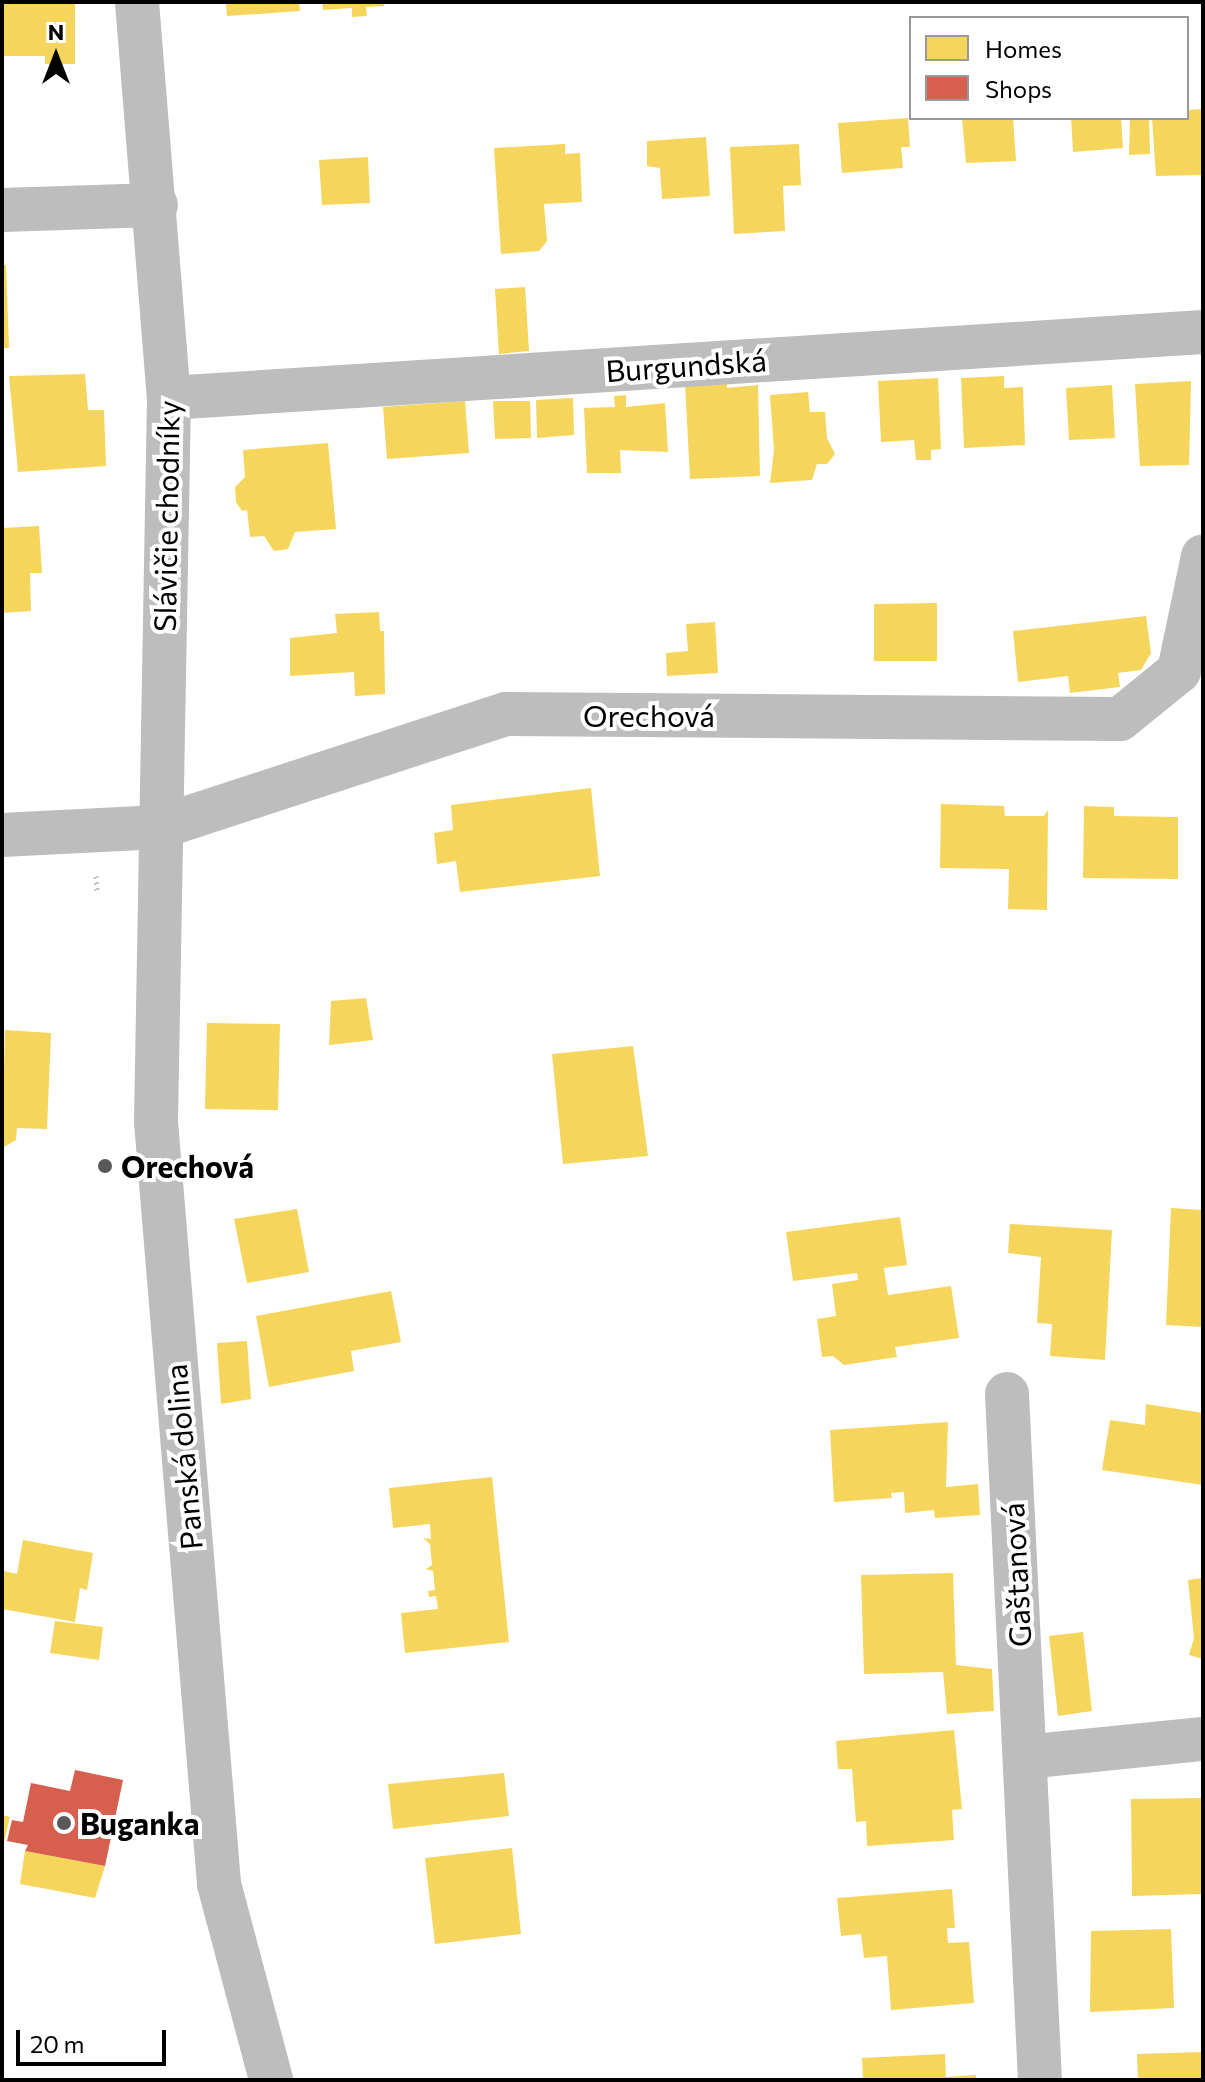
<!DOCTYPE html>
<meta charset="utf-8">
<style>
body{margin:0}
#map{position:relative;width:1205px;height:2082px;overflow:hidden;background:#fff;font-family:Commissioner,sans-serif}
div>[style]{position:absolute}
.homes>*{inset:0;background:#f6d55c}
.shops>*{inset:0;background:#d6604d}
.path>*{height:5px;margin-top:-2.5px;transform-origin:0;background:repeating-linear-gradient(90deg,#c2c2c2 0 2px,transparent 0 6px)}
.minor>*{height:44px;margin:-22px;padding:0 22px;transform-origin:22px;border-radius:22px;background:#bdbdbd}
.dots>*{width:22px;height:22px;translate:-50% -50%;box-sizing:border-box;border:4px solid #fff;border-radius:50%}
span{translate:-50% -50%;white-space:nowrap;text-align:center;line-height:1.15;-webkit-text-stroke:8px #fff;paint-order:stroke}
.street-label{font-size:30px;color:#000}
.poi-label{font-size:30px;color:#000;font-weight:700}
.left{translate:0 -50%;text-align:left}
.frame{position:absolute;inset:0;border:4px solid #000;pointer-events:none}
.legend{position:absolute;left:909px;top:16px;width:280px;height:104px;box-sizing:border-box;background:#fff;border:2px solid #999;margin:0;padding:10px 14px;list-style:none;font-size:24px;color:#000}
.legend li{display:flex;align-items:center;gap:16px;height:40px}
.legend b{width:40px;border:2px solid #999}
.north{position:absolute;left:16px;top:16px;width:80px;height:80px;-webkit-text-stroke:6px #fff;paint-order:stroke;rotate:0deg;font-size:22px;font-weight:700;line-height:32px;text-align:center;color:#000}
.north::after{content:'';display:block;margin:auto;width:28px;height:36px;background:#000;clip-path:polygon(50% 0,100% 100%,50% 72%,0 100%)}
.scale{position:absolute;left:16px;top:2030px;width:150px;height:36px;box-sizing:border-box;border:4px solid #000;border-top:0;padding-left:10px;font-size:24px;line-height:28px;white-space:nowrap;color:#000;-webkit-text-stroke:6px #fff;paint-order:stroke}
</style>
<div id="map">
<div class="homes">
<i style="clip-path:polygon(2px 2px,75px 2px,75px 64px,45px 64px,45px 56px,2px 56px)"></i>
<i style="clip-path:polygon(226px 2px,299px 2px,300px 11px,227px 16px)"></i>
<i style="clip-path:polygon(322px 2px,384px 2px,384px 6px,366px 7px,367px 16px,352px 17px,352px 8px,323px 10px)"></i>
<i style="clip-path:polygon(1203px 109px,1203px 175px,1156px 176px,1152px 118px,1187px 118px,1187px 110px)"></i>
<i style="clip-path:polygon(908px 118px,910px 147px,901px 147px,903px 168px,842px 173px,838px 123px)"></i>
<i style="clip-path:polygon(962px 118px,1013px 118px,1016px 161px,966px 163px)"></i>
<i style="clip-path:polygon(1071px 118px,1121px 118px,1123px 148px,1073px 152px)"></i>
<i style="clip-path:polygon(1130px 118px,1149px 118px,1150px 154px,1129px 155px)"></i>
<i style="clip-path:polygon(706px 137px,710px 196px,662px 199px,660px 168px,647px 166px,647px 141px)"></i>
<i style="clip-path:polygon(565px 144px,565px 154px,580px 153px,582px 202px,544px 204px,547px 241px,539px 251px,501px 254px,494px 148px)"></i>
<i style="clip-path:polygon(799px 144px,801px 185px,783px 186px,785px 231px,734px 234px,730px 147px)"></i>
<i style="clip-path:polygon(368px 157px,370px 203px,322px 205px,319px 160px)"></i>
<i style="clip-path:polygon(2px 265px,6px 265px,9px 348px,2px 348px)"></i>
<i style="clip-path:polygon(525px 287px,529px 351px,499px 354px,495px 289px)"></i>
<i style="clip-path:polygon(85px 374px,88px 410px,104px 410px,106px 466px,18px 472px,9px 376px)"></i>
<i style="clip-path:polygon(1004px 376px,1004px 388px,1023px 387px,1025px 445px,964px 448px,961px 378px)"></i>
<i style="clip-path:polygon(938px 378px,941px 449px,931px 450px,931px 460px,916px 460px,914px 440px,881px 442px,878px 381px)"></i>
<i style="clip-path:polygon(727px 381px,727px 388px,758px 385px,760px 476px,690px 479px,685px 383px)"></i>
<i style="clip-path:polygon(1191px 381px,1189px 465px,1140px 466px,1135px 384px)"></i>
<i style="clip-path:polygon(1112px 385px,1115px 438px,1069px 440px,1066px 388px)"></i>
<i style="clip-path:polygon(808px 392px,810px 412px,825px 412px,827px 438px,835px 454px,827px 464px,817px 464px,812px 480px,770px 483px,774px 450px,770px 395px)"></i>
<i style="clip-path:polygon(626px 395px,626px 407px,665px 403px,668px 452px,620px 450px,621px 473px,587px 473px,584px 408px,615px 407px,614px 396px)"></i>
<i style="clip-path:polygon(573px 398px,574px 435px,537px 438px,536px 400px)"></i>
<i style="clip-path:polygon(465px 401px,469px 453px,387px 459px,383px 407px)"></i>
<i style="clip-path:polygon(493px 401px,530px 401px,531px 438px,495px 439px)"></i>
<i style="clip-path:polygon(328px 443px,336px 529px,295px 532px,288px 549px,274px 551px,264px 536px,250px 537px,247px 510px,242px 511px,236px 502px,235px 487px,245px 477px,243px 450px)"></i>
<i style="clip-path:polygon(39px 526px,42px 573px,30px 573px,31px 611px,2px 613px,2px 528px)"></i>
<i style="clip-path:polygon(937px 603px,937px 661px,874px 661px,874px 604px)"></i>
<i style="clip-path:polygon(379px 612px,380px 631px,384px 631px,385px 694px,355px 696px,354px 672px,290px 676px,290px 638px,337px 633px,335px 614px)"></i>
<i style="clip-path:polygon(1146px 616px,1151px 653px,1141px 670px,1118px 673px,1120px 687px,1070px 693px,1068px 676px,1018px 682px,1013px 631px)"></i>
<i style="clip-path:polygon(715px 622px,718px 673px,667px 676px,666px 653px,688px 651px,686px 624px)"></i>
<i style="clip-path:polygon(591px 788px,600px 876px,460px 892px,456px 861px,437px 864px,434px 833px,453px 830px,451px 805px)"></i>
<i style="clip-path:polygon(941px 804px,1004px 806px,1005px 816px,1044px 816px,1048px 810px,1047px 910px,1008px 909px,1009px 869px,940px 868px)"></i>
<i style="clip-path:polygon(1084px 806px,1114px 807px,1114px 816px,1178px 817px,1178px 879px,1083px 878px)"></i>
<i style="clip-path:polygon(366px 998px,373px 1040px,329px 1045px,331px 1001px)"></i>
<i style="clip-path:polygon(207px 1023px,280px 1024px,278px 1110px,205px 1109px)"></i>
<i style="clip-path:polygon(5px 1030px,51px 1033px,47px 1129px,17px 1128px,16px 1140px,2px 1148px)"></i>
<i style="clip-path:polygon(633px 1046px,648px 1156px,563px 1164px,552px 1054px)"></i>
<i style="clip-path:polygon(1171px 1208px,1203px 1210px,1203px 1327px,1166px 1325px)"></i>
<i style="clip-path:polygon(297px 1209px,309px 1272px,247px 1283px,234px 1219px)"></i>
<i style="clip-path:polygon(900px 1217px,907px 1265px,884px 1268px,888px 1295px,951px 1286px,959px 1338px,895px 1347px,897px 1357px,844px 1365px,833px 1356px,822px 1357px,817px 1319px,836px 1316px,832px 1284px,858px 1280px,857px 1273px,793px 1281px,786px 1232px)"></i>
<i style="clip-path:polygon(1010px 1224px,1112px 1230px,1105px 1360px,1050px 1356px,1052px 1324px,1037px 1323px,1041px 1257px,1008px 1253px)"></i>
<i style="clip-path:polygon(391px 1291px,401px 1342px,351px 1351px,354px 1371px,269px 1387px,256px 1316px)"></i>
<i style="clip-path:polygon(247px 1341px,251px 1399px,221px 1404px,217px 1343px)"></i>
<i style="clip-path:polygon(1146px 1404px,1203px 1413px,1203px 1485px,1102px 1470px,1110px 1420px,1145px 1425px)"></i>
<i style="clip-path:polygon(948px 1422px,946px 1487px,978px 1484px,980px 1515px,935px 1518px,934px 1510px,905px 1513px,904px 1492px,891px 1493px,892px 1498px,834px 1502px,830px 1430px)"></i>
<i style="clip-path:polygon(492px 1477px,509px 1642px,405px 1653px,401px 1613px,438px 1609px,436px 1596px,429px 1597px,428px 1591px,435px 1590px,433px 1571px,426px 1569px,432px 1565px,430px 1544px,423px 1538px,431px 1539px,430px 1524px,393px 1528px,389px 1488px)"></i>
<i style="clip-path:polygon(23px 1540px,93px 1553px,87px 1590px,80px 1588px,75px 1622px,2px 1609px,4px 1571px,17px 1574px)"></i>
<i style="clip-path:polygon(953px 1573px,956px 1665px,992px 1669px,994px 1711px,947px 1714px,943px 1672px,864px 1674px,861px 1575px)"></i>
<i style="clip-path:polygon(1203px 1578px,1203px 1659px,1189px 1655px,1194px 1638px,1188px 1580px)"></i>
<i style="clip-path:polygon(55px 1621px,103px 1627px,99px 1660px,50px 1653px)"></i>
<i style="clip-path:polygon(1083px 1632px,1092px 1711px,1058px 1716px,1049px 1636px)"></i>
<i style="clip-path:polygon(954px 1730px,962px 1809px,952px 1810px,954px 1840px,867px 1846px,866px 1821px,856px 1822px,852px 1769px,838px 1769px,836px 1741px)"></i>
<i style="clip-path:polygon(504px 1773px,509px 1816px,393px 1829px,388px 1784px)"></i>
<i style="clip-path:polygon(1203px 1798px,1203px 1894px,1132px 1896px,1131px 1799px)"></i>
<i style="clip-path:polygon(2px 1815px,10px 1817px,3px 1846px,2px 1845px)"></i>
<i style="clip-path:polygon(512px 1848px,521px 1934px,435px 1944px,425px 1858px)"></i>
<i style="clip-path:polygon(25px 1851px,105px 1866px,95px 1898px,20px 1884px)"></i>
<i style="clip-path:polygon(952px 1889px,955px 1928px,947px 1928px,948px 1943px,969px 1942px,974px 2003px,891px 2010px,887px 1956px,864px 1958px,861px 1934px,841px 1936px,837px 1898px)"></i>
<i style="clip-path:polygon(1171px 1929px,1174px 2008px,1090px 2012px,1091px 1931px)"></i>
<i style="clip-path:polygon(1203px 2052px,1203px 2080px,1138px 2080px,1137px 2054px)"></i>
<i style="clip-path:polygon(945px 2054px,946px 2077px,976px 2075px,976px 2080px,863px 2080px,862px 2058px)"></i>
</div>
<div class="shops">
<i style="clip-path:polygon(75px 1770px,123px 1780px,105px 1866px,25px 1851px,28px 1845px,7px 1841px,12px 1820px,23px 1822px,31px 1783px,70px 1791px)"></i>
</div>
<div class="path">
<i style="left:96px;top:876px;width:15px;rotate:86deg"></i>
</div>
<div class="minor">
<i style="left:137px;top:2px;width:397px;rotate:85.4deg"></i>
<i style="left:169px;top:398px;width:724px;rotate:91.03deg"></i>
<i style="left:156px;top:1122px;width:765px;rotate:85.27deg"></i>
<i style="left:219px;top:1884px;width:203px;rotate:75.1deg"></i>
<i style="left:2px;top:210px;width:154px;rotate:-1.9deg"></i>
<i style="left:169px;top:398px;width:1036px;rotate:-3.65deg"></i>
<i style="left:2px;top:835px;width:158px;rotate:-2.9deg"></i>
<i style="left:160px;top:827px;width:364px;rotate:-18.1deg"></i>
<i style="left:506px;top:714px;width:614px;rotate:0.47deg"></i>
<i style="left:1120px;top:719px;width:76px;rotate:-39.1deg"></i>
<i style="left:1179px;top:671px;width:117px;rotate:-78.2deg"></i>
<i style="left:1007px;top:1394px;width:687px;rotate:87.25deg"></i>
<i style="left:1025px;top:1757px;width:179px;rotate:-5.8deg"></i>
</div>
<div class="dots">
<i style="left:105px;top:1166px;background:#595959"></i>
<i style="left:64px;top:1823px;background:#595959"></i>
</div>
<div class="street-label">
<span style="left:686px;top:365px;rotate:-4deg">Burgundská</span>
<span style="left:166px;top:516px;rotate:-89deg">Slávičie chodníky</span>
<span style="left:649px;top:715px">Orechová</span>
<span style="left:183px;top:1457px;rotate:-95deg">Panská dolina</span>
<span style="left:1016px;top:1575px;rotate:-93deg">Gaštanová</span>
</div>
<div class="poi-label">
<span class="left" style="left:121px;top:1166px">Orechová</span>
<span class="left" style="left:80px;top:1823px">Buganka</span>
</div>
<div class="frame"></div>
<ul class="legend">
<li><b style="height:22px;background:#f6d55c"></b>Homes</li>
<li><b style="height:22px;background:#d6604d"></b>Shops</li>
</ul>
<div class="north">N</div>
<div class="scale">20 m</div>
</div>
